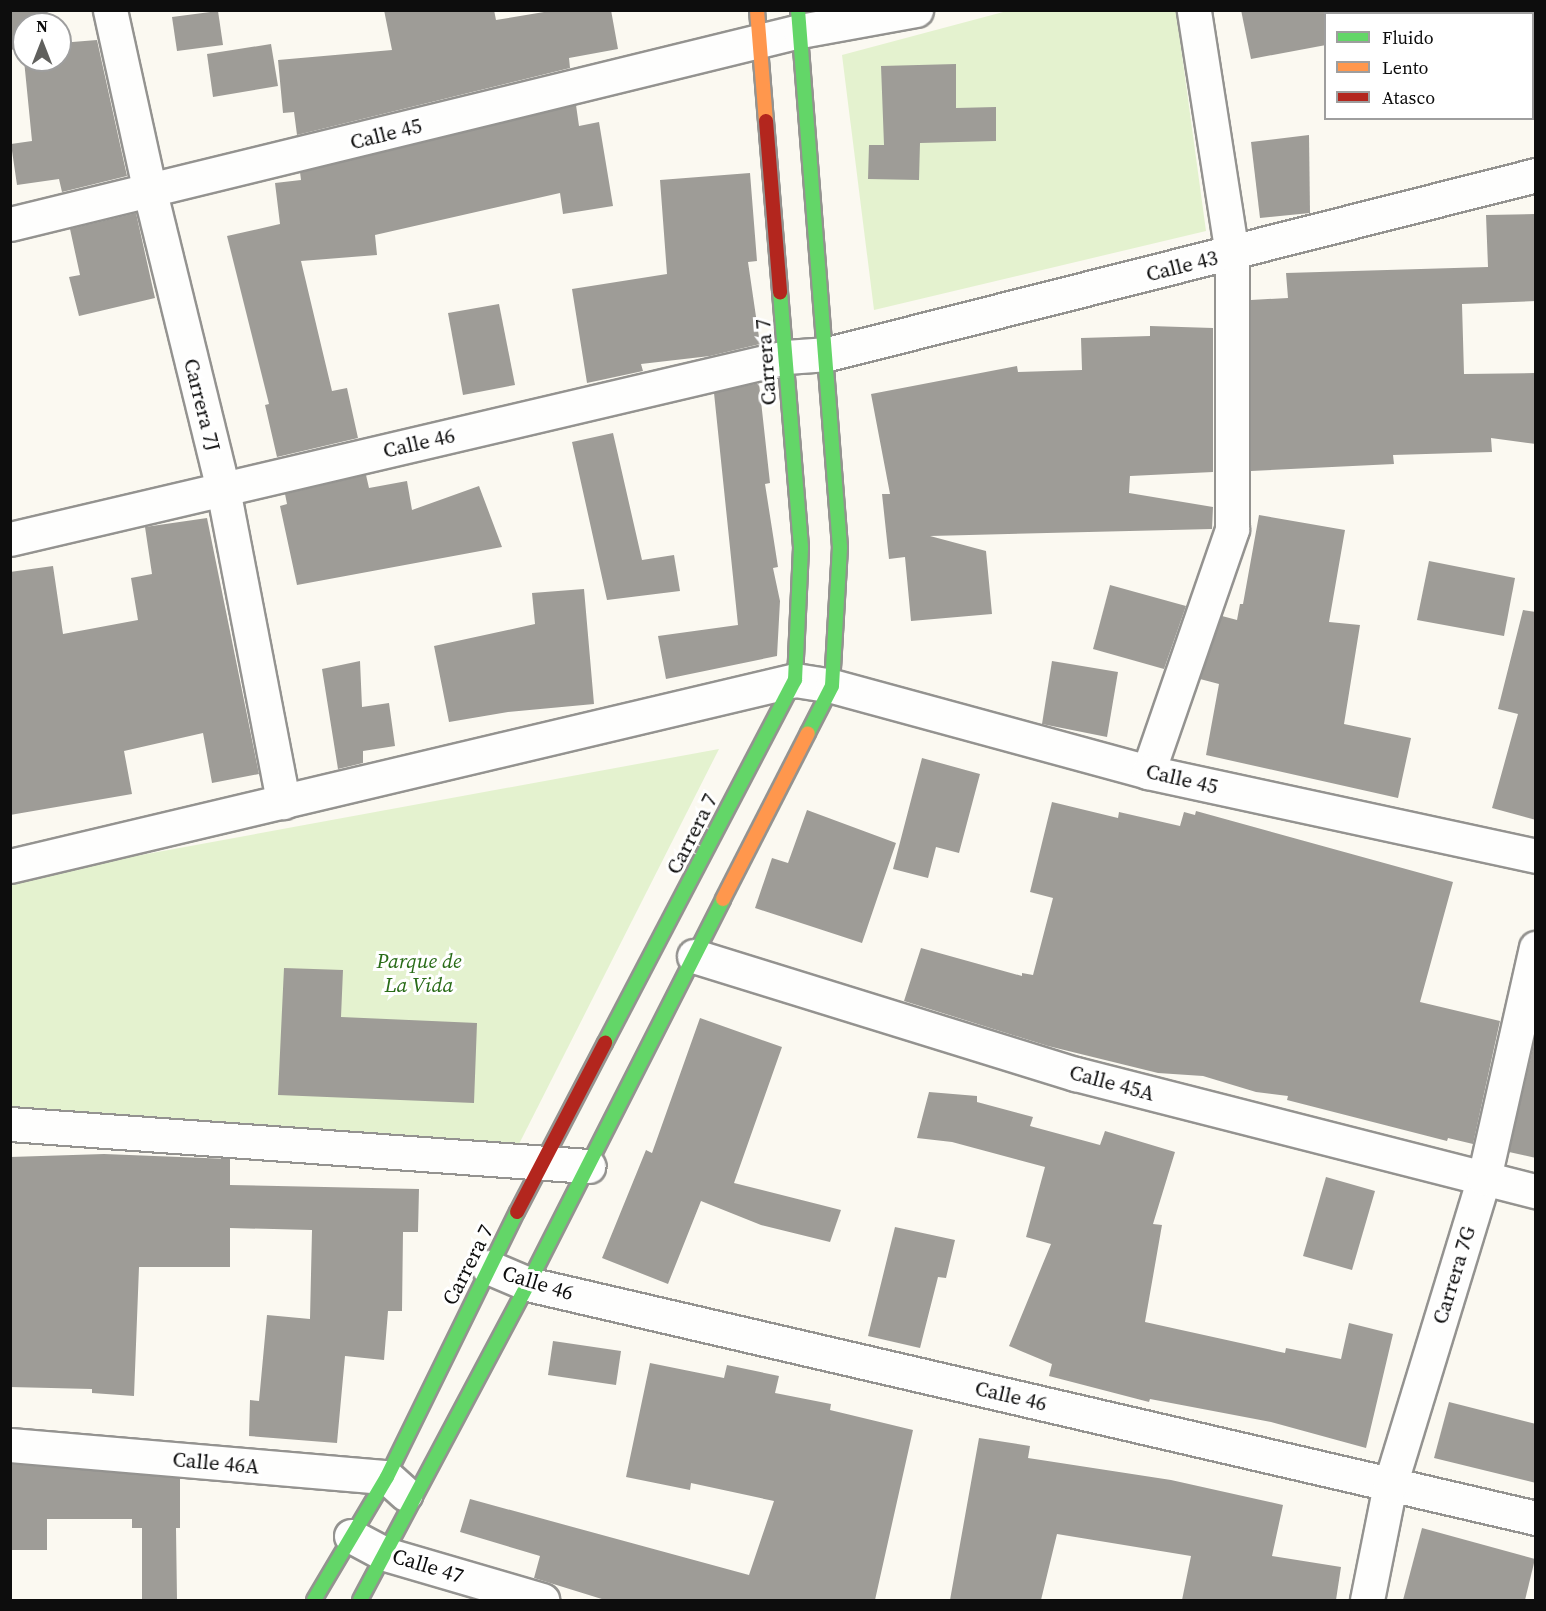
<!DOCTYPE html>
<style>
body{margin:0}
#map{position:relative;width:1546px;height:1611px;overflow:hidden;background:#fbf9f1;font-family:"Source Serif 4",serif}
div>[style]{position:absolute}
.green>*{inset:0;background:#e4f2cf}
.building>*{inset:0;background:#9e9c97}
.roads{filter:drop-shadow(2px 0 #949390) drop-shadow(-2px 0 #949390) drop-shadow(0 2px #949390) drop-shadow(0 -2px #949390)}
.street>*{height:33px;margin:-16.5px;padding:0 16.5px;transform-origin:16.5px;border-radius:16.5px;background:#fefefd}
.fast>*{height:14px;margin:-7px;padding:0 7px;transform-origin:7px;border-radius:7px;background:#63d668}
.slow>*{height:14px;margin:-7px;padding:0 7px;transform-origin:7px;border-radius:7px;background:#ff974d}
.jam>*{height:14px;margin:-7px;padding:0 7px;transform-origin:7px;border-radius:7px;background:#b3261e}
span{translate:-50% -50%;white-space:nowrap;text-align:center;line-height:1.15;-webkit-text-stroke:6px #fff;paint-order:stroke}
.street-label{font-size:21px;color:#0d0d0d}
.park-label{font-size:21px;color:#286b17;font-style:italic}
.frame{position:absolute;inset:0;border:12px solid #0d0d0d;pointer-events:none}
.legend{position:absolute;left:1324px;top:12px;width:210px;height:108px;box-sizing:border-box;background:#fff;border:2px solid #9e9e9e;margin:0;padding:8px 10px;list-style:none;font-size:18px;color:#0d0d0d}
.legend li{display:flex;align-items:center;gap:12px;height:30px}
.legend b{width:30px;border:2px solid #9e9e9e}
.north{position:absolute;left:12px;top:12px;width:60px;height:60px;box-sizing:border-box;background:#fff;border:2px solid #9e9e9e;border-radius:50%;rotate:0deg;font-size:16px;font-weight:700;line-height:24px;text-align:center;color:#0d0d0d}
.north::after{content:'';display:block;margin:auto;width:21px;height:27px;background:#60605d;clip-path:polygon(50% 0,100% 100%,50% 72%,0 100%)}
</style>
<div id="map">
<div class="green">
<i style="clip-path:polygon(1007px 11px,1176px 11px,1206px 231px,874px 310px,842px 55px)"></i>
<i style="clip-path:polygon(719px 749px,519px 1144px,11px 1116px,10px 879px)"></i>
</div>
<div class="building">
<i style="clip-path:polygon(10px 10px,47px 10px,50px 24px,24px 24px,24px 56px,23px 48px,10px 50px)"></i>
<i style="clip-path:polygon(384px 10px,494px 10px,496px 20px,556px 10px,611px 10px,618px 49px,569px 58px,570px 68px,297px 135px,294px 112px,283px 113px,278px 60px,392px 50px)"></i>
<i style="clip-path:polygon(1241px 10px,1326px 10px,1326px 45px,1251px 59px)"></i>
<i style="clip-path:polygon(218px 11px,223px 45px,177px 51px,172px 17px)"></i>
<i style="clip-path:polygon(97px 40px,127px 176px,62px 192px,59px 179px,17px 185px,11px 144px,32px 141px,24px 60px,60px 60px,60px 43px)"></i>
<i style="clip-path:polygon(271px 44px,278px 86px,213px 97px,207px 54px)"></i>
<i style="clip-path:polygon(956px 64px,956px 108px,996px 107px,996px 141px,920px 143px,919px 180px,868px 179px,869px 145px,884px 145px,881px 66px)"></i>
<i style="clip-path:polygon(576px 105px,579px 126px,599px 122px,613px 206px,563px 214px,560px 193px,375px 235px,377px 255px,301px 261px,332px 391px,347px 388px,358px 438px,277px 457px,265px 405px,269px 404px,227px 236px,280px 224px,275px 183px,301px 180px,300px 172px)"></i>
<i style="clip-path:polygon(1309px 135px,1310px 213px,1260px 218px,1251px 142px)"></i>
<i style="clip-path:polygon(750px 173px,757px 261px,748px 262px,760px 344px,710px 356px,641px 364px,643px 371px,587px 383px,572px 289px,667px 274px,660px 180px)"></i>
<i style="clip-path:polygon(136px 213px,155px 298px,79px 316px,69px 277px,80px 275px,70px 229px)"></i>
<i style="clip-path:polygon(1536px 214px,1536px 301px,1462px 304px,1464px 374px,1536px 373px,1536px 444px,1491px 438px,1492px 452px,1393px 455px,1394px 464px,1251px 471px,1251px 300px,1288px 298px,1286px 273px,1488px 267px,1486px 215px)"></i>
<i style="clip-path:polygon(499px 304px,515px 385px,463px 395px,448px 313px)"></i>
<i style="clip-path:polygon(1150px 326px,1213px 328px,1213px 472px,1130px 476px,1129px 493px,1213px 507px,1212px 529px,930px 536px,986px 551px,992px 614px,911px 621px,905px 557px,889px 559px,882px 494px,890px 494px,871px 394px,1017px 366px,1018px 372px,1082px 370px,1081px 338px,1150px 336px)"></i>
<i style="clip-path:polygon(759px 383px,770px 483px,765px 484px,778px 567px,773px 568px,780px 601px,777px 656px,666px 679px,658px 636px,738px 625px,714px 393px)"></i>
<i style="clip-path:polygon(613px 433px,642px 560px,674px 555px,680px 591px,607px 600px,572px 442px)"></i>
<i style="clip-path:polygon(366px 475px,369px 488px,407px 481px,412px 510px,479px 486px,502px 547px,297px 585px,280px 506px,287px 504px,285px 494px)"></i>
<i style="clip-path:polygon(1259px 515px,1345px 530px,1329px 622px,1360px 625px,1344px 724px,1411px 738px,1398px 798px,1206px 755px,1219px 684px,1200px 679px,1222px 616px,1237px 620px,1240px 604px,1243px 604px)"></i>
<i style="clip-path:polygon(207px 518px,259px 774px,212px 783px,203px 733px,124px 751px,132px 794px,10px 815px,10px 572px,53px 566px,63px 634px,138px 620px,131px 578px,152px 574px,145px 527px)"></i>
<i style="clip-path:polygon(1429px 561px,1515px 578px,1504px 636px,1417px 620px)"></i>
<i style="clip-path:polygon(1110px 585px,1186px 606px,1164px 669px,1093px 649px)"></i>
<i style="clip-path:polygon(584px 589px,594px 704px,508px 712px,449px 722px,434px 646px,535px 624px,532px 593px)"></i>
<i style="clip-path:polygon(1523px 610px,1536px 612px,1536px 820px,1492px 808px,1518px 714px,1498px 709px)"></i>
<i style="clip-path:polygon(360px 661px,362px 707px,389px 703px,395px 746px,363px 751px,363px 763px,338px 769px,322px 669px)"></i>
<i style="clip-path:polygon(1052px 661px,1118px 672px,1107px 737px,1042px 724px)"></i>
<i style="clip-path:polygon(922px 758px,980px 774px,959px 853px,936px 847px,928px 878px,893px 869px)"></i>
<i style="clip-path:polygon(1052px 802px,1118px 818px,1119px 812px,1180px 826px,1184px 812px,1195px 815px,1196px 811px,1453px 882px,1420px 1002px,1500px 1021px,1473px 1144px,1448px 1138px,1447px 1141px,1287px 1100px,1288px 1096px,1256px 1092px,1203px 1076px,1158px 1073px,1048px 1046px,904px 1001px,921px 948px,1022px 976px,1022px 973px,1033px 975px,1053px 898px,1030px 892px)"></i>
<i style="clip-path:polygon(807px 810px,896px 843px,862px 943px,755px 908px,772px 858px,788px 863px)"></i>
<i style="clip-path:polygon(284px 968px,343px 970px,341px 1017px,477px 1023px,474px 1103px,278px 1095px)"></i>
<i style="clip-path:polygon(700px 1018px,782px 1047px,734px 1183px,841px 1210px,830px 1242px,761px 1225px,701px 1201px,668px 1284px,602px 1258px,646px 1150px,652px 1153px)"></i>
<i style="clip-path:polygon(1536px 1035px,1536px 1158px,1509px 1152px)"></i>
<i style="clip-path:polygon(929px 1092px,977px 1096px,977px 1102px,1033px 1117px,1030px 1126px,1100px 1145px,1105px 1131px,1175px 1152px,1153px 1224px,1162px 1225px,1145px 1322px,1285px 1353px,1286px 1348px,1341px 1359px,1349px 1323px,1393px 1334px,1366px 1448px,1271px 1422px,1150px 1399px,1149px 1402px,1049px 1376px,1052px 1364px,1009px 1346px,1051px 1244px,1026px 1237px,1045px 1167px,952px 1142px,917px 1138px)"></i>
<i style="clip-path:polygon(104px 1154px,230px 1159px,230px 1185px,419px 1189px,418px 1232px,403px 1232px,402px 1311px,388px 1311px,384px 1360px,345px 1356px,337px 1443px,249px 1436px,250px 1400px,259px 1401px,267px 1315px,310px 1319px,312px 1230px,230px 1228px,230px 1267px,139px 1267px,134px 1396px,92px 1393px,92px 1389px,10px 1387px,10px 1157px)"></i>
<i style="clip-path:polygon(1326px 1177px,1375px 1191px,1352px 1270px,1303px 1256px)"></i>
<i style="clip-path:polygon(895px 1227px,955px 1240px,946px 1278px,938px 1277px,920px 1348px,868px 1336px)"></i>
<i style="clip-path:polygon(553px 1341px,621px 1351px,616px 1385px,548px 1375px)"></i>
<i style="clip-path:polygon(650px 1363px,724px 1378px,727px 1365px,779px 1376px,775px 1393px,831px 1404px,830px 1410px,913px 1430px,875px 1600px,605px 1600px,534px 1578px,540px 1556px,460px 1532px,470px 1499px,749px 1575px,774px 1501px,691px 1483px,690px 1490px,626px 1477px)"></i>
<i style="clip-path:polygon(1449px 1402px,1536px 1424px,1536px 1483px,1434px 1458px)"></i>
<i style="clip-path:polygon(979px 1438px,1030px 1446px,1028px 1458px,1171px 1480px,1283px 1505px,1272px 1556px,1341px 1567px,1336px 1600px,1182px 1600px,1191px 1556px,1057px 1534px,1041px 1600px,950px 1600px)"></i>
<i style="clip-path:polygon(10px 1464px,180px 1478px,180px 1528px,176px 1528px,177px 1600px,142px 1600px,142px 1528px,132px 1528px,132px 1519px,47px 1519px,47px 1550px,10px 1550px)"></i>
<i style="clip-path:polygon(1422px 1528px,1535px 1559px,1525px 1600px,1403px 1600px)"></i>
</div>
<div class="roads">
<div class="street">
<i style="left:110px;top:10px;width:186px;rotate:77.6deg"></i>
<i style="left:150px;top:192px;width:306px;rotate:76.2deg"></i>
<i style="left:223px;top:489px;width:319px;rotate:79.1deg"></i>
<i style="left:10px;top:224px;width:813px;rotate:-13.73deg"></i>
<i style="left:800px;top:31px;width:118px;rotate:-10.3deg"></i>
<i style="left:10px;top:539px;width:797px;rotate:-13.2deg"></i>
<i style="left:786px;top:357px;width:42px;rotate:-4.1deg"></i>
<i style="left:828px;top:354px;width:730px;rotate:-14.19deg"></i>
<i style="left:1148px;top:772px;width:257px;rotate:-70.9deg"></i>
<i style="left:1232px;top:529px;width:275px;rotate:-90deg"></i>
<i style="left:1232px;top:254px;width:247px;rotate:-98.9deg"></i>
<i style="left:10px;top:866px;width:807px;rotate:-13.33deg"></i>
<i style="left:795px;top:680px;width:37px;rotate:9deg"></i>
<i style="left:832px;top:686px;width:327px;rotate:15.2deg"></i>
<i style="left:1148px;top:772px;width:397px;rotate:12.2deg"></i>
<i style="left:694px;top:956px;width:400px;rotate:17.2deg"></i>
<i style="left:1076px;top:1074px;width:475px;rotate:14.3deg"></i>
<i style="left:10px;top:1124px;width:580px;rotate:4.16deg"></i>
<i style="left:488px;top:1267px;width:43px;rotate:23deg"></i>
<i style="left:528px;top:1284px;width:1035px;rotate:13.07deg"></i>
<i style="left:10px;top:1445px;width:378px;rotate:4.9deg"></i>
<i style="left:387px;top:1477px;width:25px;rotate:42deg"></i>
<i style="left:351px;top:1536px;width:38px;rotate:28deg"></i>
<i style="left:385px;top:1554px;width:164px;rotate:16.3deg"></i>
<i style="left:1367px;top:1600px;width:117px;rotate:-78.7deg"></i>
<i style="left:1390px;top:1485px;width:321px;rotate:-73deg"></i>
<i style="left:1484px;top:1178px;width:236px;rotate:-77.3deg"></i>
</div>
<div class="fast">
<i style="left:798px;top:10px;width:539px;rotate:85.53deg"></i>
<i style="left:840px;top:547px;width:139px;rotate:93.3deg"></i>
<i style="left:832px;top:686px;width:53px;rotate:117.1deg"></i>
<i style="left:605px;top:1043px;width:410px;rotate:-62.4deg"></i>
<i style="left:795px;top:680px;width:133px;rotate:-87.4deg"></i>
<i style="left:801px;top:547px;width:256px;rotate:-94.7deg"></i>
<i style="left:314px;top:1600px;width:143px;rotate:-59.3deg"></i>
<i style="left:387px;top:1477px;width:295px;rotate:-63.9deg"></i>
<i style="left:360px;top:1600px;width:358px;rotate:-62deg"></i>
<i style="left:528px;top:1284px;width:432px;rotate:-63.1deg"></i>
</div>
<div class="slow">
<i style="left:757px;top:10px;width:111px;rotate:85.4deg"></i>
<i style="left:723px;top:899px;width:186px;rotate:-62.9deg"></i>
</div>
<div class="jam">
<i style="left:766px;top:121px;width:172px;rotate:85.3deg"></i>
<i style="left:517px;top:1212px;width:191px;rotate:-62.5deg"></i>
</div>
</div>
<div class="street-label">
<span style="left:386px;top:134px;rotate:-14deg">Calle 45</span>
<span style="left:1182px;top:266px;rotate:-14deg">Calle 43</span>
<span style="left:766px;top:362px;rotate:-94deg">Carrera 7</span>
<span style="left:202px;top:405px;rotate:76deg">Carrera 7J</span>
<span style="left:419px;top:443px;rotate:-13deg">Calle 46</span>
<span style="left:1182px;top:779px;rotate:13deg">Calle 45</span>
<span style="left:692px;top:834px;rotate:-63deg">Carrera 7</span>
<span style="left:1112px;top:1083px;rotate:15deg">Calle 45A</span>
<span style="left:468px;top:1265px;rotate:-63deg">Carrera 7</span>
<span style="left:1454px;top:1275px;rotate:-73deg">Carrera 7G</span>
<span style="left:538px;top:1283px;rotate:17deg">Calle 46</span>
<span style="left:1011px;top:1396px;rotate:13deg">Calle 46</span>
<span style="left:216px;top:1463px;rotate:5deg">Calle 46A</span>
<span style="left:428px;top:1566px;rotate:17deg">Calle 47</span>
</div>
<div class="park-label">
<span style="left:419px;top:973px">Parque de<br>La Vida</span>
</div>
<div class="frame"></div>
<ul class="legend">
<li><b style="height:8px;background:#63d668"></b>Fluido</li>
<li><b style="height:8px;background:#ff974d"></b>Lento</li>
<li><b style="height:8px;background:#b3261e"></b>Atasco</li>
</ul>
<div class="north">N</div>
</div>
